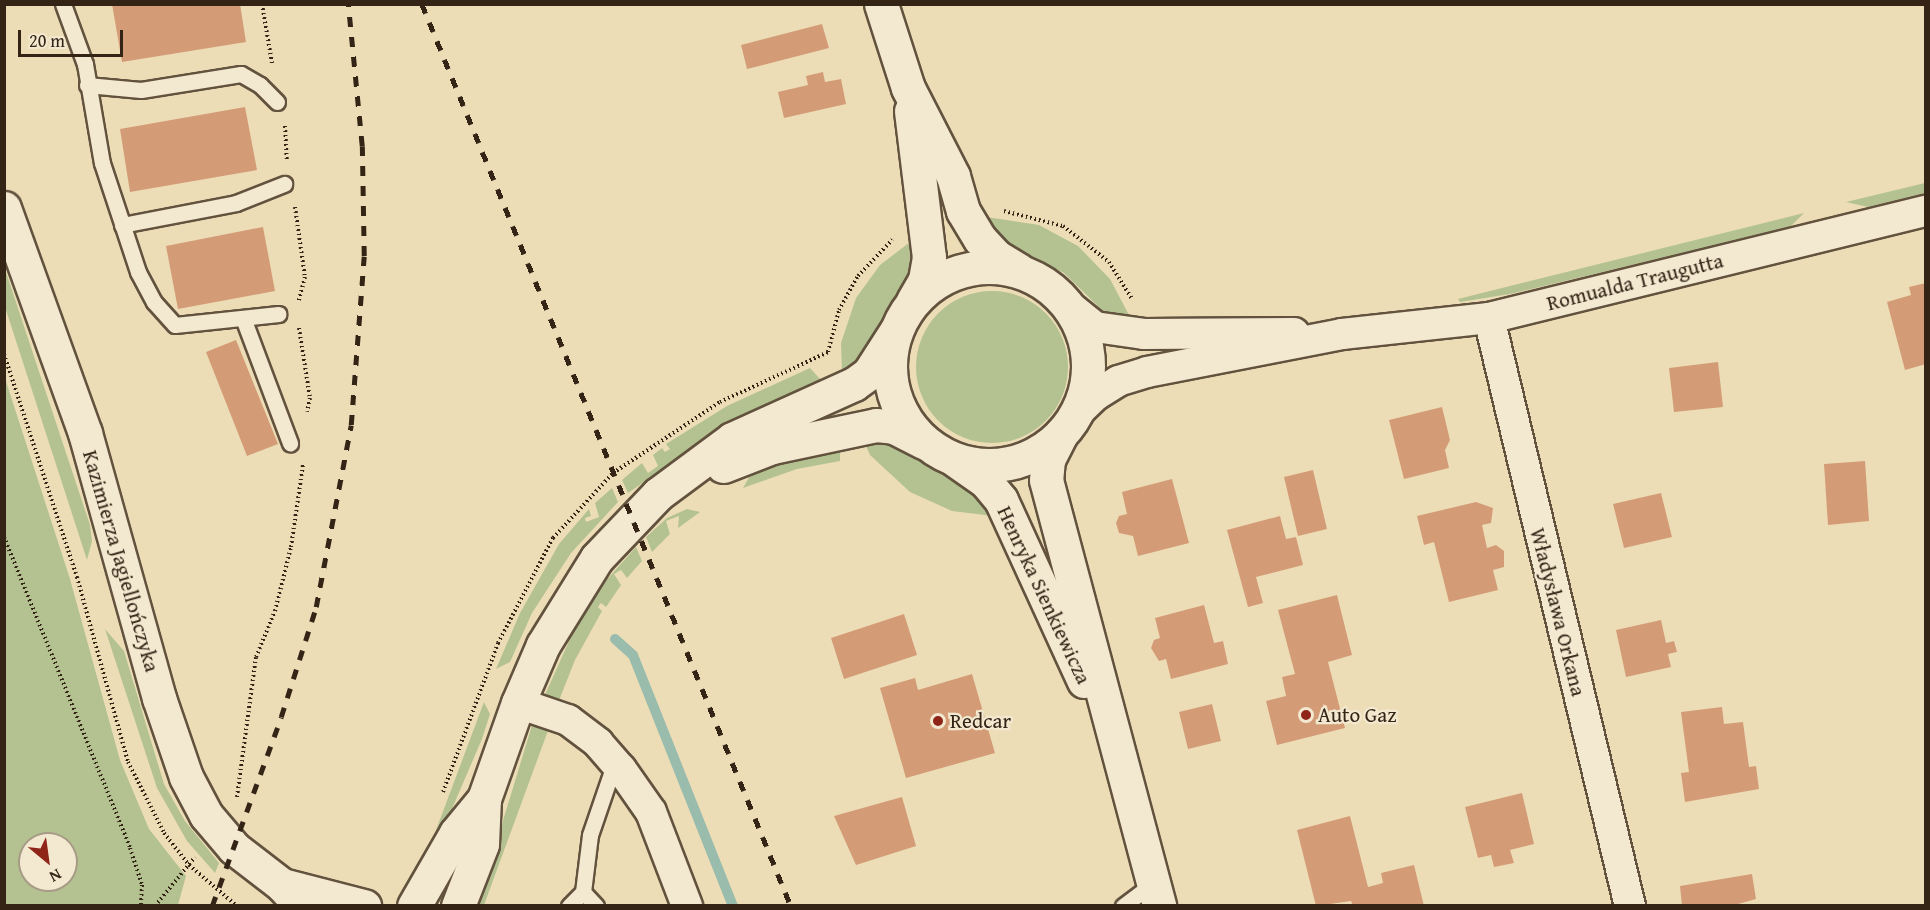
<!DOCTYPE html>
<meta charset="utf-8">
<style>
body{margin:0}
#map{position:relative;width:1930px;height:910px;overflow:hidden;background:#edddb7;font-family:"Gentium Book Plus",serif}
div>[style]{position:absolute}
.green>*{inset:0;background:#b4c291}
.round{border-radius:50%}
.stream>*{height:10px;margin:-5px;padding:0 5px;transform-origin:5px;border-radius:5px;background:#99bcac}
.building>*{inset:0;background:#d39c77}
.path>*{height:4px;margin-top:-2px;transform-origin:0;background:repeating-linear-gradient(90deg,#342416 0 1.5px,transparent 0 4.5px)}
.roads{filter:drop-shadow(2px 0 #62523e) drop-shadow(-2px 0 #62523e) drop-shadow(0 2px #62523e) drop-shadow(0 -2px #62523e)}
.lane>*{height:15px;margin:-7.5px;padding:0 7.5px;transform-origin:7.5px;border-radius:7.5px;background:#f3e9d0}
.street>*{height:30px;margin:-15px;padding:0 15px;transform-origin:15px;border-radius:15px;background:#f3e9d0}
.secondary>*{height:33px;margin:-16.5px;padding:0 16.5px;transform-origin:16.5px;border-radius:16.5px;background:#f3e9d0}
.secondary>.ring{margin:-16.5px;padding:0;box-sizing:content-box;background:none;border:33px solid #f3e9d0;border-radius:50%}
.rail>*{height:4.5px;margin-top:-2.25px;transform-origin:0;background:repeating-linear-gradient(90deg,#342416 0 10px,transparent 0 20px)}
.dots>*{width:16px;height:16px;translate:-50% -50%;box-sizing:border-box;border:3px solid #f3e9d0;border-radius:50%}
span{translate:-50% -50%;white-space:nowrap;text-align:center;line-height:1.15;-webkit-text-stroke:4.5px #f3e9d0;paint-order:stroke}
.street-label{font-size:21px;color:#342416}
.poi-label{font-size:21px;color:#342416}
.left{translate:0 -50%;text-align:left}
.frame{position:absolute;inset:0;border:6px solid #342416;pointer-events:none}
.north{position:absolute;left:18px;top:832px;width:60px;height:60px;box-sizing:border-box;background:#f3e9d0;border:2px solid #a79a86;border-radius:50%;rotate:151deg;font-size:16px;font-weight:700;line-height:24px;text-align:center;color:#342416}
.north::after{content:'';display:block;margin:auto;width:21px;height:27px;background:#8f2418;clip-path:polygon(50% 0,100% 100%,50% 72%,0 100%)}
.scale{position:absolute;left:18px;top:30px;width:105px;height:27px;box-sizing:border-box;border:3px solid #342416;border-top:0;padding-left:8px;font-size:18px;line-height:21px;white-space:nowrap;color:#342416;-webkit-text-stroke:4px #f3e9d0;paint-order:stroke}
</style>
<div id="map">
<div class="green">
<i style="clip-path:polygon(1925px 183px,1925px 193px,1868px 207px,1846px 202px)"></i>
<i style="clip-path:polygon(1804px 213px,1791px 226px,1653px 260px,1510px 294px,1460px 302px,1458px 299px)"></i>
<i style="clip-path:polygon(986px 217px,1039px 225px,1078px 246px,1110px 279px,1130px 317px,1104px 312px,1064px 273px,1006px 243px)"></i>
<i style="clip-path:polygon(914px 239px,916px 257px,905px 287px,864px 355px,842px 372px,841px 343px,856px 298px,880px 265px)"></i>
<i style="clip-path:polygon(5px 269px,90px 525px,92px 541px,87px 560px,5px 307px)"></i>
<i class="round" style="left:916px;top:291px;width:152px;height:152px"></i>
<i style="clip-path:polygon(810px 368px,821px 380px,738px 417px,628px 493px,622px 480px,642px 463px,648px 473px,658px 466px,653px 455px,662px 448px,665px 452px,670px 449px,666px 444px,727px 406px)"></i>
<i style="clip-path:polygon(evenodd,4px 375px,70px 579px,120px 760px,149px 829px,186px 876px,178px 905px,5px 905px,4px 375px,30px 844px,66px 844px,66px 880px,30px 880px,30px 844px)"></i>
<i style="clip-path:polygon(879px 440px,904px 446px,978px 492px,993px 516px,952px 511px,910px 492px,870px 455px,864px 441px)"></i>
<i style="clip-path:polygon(840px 444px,840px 461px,797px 469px,743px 488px,755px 467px)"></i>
<i style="clip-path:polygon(612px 488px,618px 502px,571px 553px,532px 613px,510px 662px,496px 669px,520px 613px,559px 544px,589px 509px,591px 516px,585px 518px,586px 522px,599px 517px,595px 503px)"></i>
<i style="clip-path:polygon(687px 509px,700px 512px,678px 528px,679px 516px,666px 521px,670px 534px,652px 552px,646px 537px,667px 518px)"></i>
<i style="clip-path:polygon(636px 547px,642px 561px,627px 578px,621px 570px,614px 574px,621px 585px,606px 607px,601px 603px,598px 607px,602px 611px,575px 660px,558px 703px,544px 697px,578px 621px,602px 585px)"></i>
<i style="clip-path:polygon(105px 629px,124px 651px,164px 784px,185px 821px,219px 863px,215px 873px,187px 841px,157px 788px)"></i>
<i style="clip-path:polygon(484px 702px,490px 714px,482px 739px,442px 832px,413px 870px,433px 838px)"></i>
<i style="clip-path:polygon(533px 722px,549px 728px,484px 905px,477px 906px)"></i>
</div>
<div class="stream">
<i style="left:615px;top:639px;width:24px;rotate:42deg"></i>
<i style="left:633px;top:655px;width:270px;rotate:68.3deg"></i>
</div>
<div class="building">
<i style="clip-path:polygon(112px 4px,240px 4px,246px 42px,122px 62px)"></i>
<i style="clip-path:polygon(822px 24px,829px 48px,747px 69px,741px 45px)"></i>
<i style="clip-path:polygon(823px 72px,825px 82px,841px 79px,846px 104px,784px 118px,778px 92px,808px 85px,806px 76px)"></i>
<i style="clip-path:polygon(245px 107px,257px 170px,130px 192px,120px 129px)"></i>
<i style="clip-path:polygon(263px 227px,275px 291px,178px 309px,166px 246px)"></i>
<i style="clip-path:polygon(1926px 283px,1926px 364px,1905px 370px,1887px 302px,1911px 295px,1909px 287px)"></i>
<i style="clip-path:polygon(236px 340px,278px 444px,247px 456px,206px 352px)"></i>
<i style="clip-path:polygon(1718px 362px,1723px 407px,1674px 412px,1669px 368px)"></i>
<i style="clip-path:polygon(1442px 407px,1450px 440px,1445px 450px,1449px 468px,1404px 479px,1389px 420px)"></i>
<i style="clip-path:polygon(1865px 461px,1869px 521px,1828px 525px,1824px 464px)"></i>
<i style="clip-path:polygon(1313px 470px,1327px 529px,1298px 536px,1284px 477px)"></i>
<i style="clip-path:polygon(1172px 479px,1189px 543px,1138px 556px,1133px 536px,1119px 533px,1116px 523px,1119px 516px,1127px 514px,1122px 492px)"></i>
<i style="clip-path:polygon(1661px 493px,1672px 537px,1624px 548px,1613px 504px)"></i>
<i style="clip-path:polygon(1476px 502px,1493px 508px,1491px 523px,1482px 525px,1487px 548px,1496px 545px,1504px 551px,1504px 567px,1493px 570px,1498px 590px,1449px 602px,1434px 542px,1424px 545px,1417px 516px)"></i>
<i style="clip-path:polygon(1280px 516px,1286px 539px,1296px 537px,1303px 565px,1256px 577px,1263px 603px,1248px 607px,1227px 530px)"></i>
<i style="clip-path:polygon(1337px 595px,1352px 655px,1328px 662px,1345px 728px,1277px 745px,1266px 701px,1286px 696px,1282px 677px,1295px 674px,1278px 610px)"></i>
<i style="clip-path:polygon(1204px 605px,1214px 643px,1223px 641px,1228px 664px,1171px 679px,1166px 659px,1159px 661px,1151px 648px,1154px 640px,1160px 638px,1155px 618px)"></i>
<i style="clip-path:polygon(904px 614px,917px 655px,844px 679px,831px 638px)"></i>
<i style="clip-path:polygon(1661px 620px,1666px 643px,1674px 641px,1677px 652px,1668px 654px,1671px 667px,1626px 677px,1616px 630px)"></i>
<i style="clip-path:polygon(972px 674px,995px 753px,906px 778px,880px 688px,915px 678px,918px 690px)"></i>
<i style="clip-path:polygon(1212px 704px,1221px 741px,1188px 749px,1179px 712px)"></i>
<i style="clip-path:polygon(1722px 707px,1724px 724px,1743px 722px,1749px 767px,1756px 766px,1759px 789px,1685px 802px,1681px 773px,1689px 772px,1681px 712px)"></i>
<i style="clip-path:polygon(1522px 793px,1534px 844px,1510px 850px,1514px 863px,1494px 867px,1491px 855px,1478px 858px,1465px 807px)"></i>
<i style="clip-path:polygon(902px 797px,916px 846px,856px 865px,834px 816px)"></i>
<i style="clip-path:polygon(1350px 816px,1368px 887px,1383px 883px,1381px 873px,1414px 865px,1424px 906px,1353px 906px,1351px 901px,1316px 906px,1297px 830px)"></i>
<i style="clip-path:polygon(1752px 874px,1756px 899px,1731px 906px,1682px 906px,1680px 886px)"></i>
</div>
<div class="path">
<i style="left:262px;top:4px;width:60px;rotate:80.4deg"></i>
<i style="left:285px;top:126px;width:34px;rotate:87deg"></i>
<i style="left:295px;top:207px;width:71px;rotate:81.9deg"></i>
<i style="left:305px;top:277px;width:24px;rotate:105deg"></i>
<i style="left:1004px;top:211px;width:61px;rotate:14.3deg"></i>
<i style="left:1063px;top:226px;width:58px;rotate:38deg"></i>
<i style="left:1109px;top:262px;width:44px;rotate:58.1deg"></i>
<i style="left:299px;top:328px;width:71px;rotate:81.1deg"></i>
<i style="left:310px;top:398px;width:14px;rotate:102deg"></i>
<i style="left:4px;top:354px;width:235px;rotate:71.9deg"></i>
<i style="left:77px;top:577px;width:192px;rotate:74.6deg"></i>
<i style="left:128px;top:762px;width:80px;rotate:63.1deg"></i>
<i style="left:164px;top:833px;width:41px;rotate:52deg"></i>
<i style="left:189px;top:865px;width:63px;rotate:40.5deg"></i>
<i style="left:4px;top:537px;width:336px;rotate:67.9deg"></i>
<i style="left:130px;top:848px;width:39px;rotate:72deg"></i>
<i style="left:142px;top:885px;width:21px;rotate:93deg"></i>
<i style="left:443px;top:792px;width:159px;rotate:-69.7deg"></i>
<i style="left:498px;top:643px;width:119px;rotate:-62.4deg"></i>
<i style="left:553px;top:538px;width:88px;rotate:-47.3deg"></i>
<i style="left:613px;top:473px;width:128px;rotate:-33.6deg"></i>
<i style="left:720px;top:402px;width:119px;rotate:-24.8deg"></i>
<i style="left:828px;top:352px;width:43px;rotate:-75.3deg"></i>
<i style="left:839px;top:310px;width:39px;rotate:-61deg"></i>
<i style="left:858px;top:276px;width:50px;rotate:-46.6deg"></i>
<i style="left:237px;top:797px;width:141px;rotate:-82.3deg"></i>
<i style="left:256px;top:657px;width:50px;rotate:-67.6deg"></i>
<i style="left:275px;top:611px;width:66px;rotate:-76deg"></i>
<i style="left:291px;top:547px;width:83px;rotate:-81.7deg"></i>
<i style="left:155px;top:906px;width:63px;rotate:-50.8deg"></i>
</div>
<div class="roads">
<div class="lane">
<i style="left:63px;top:4px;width:64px;rotate:69.9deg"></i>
<i style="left:85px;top:64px;width:100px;rotate:80.3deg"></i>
<i style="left:102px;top:163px;width:115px;rotate:71.7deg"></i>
<i style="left:138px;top:272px;width:34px;rotate:62deg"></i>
<i style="left:154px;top:302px;width:31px;rotate:48deg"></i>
<i style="left:175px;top:325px;width:104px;rotate:-6.1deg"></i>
<i style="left:87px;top:85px;width:54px;rotate:5.3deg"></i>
<i style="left:141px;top:90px;width:101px;rotate:-9.1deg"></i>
<i style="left:241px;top:74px;width:22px;rotate:30deg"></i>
<i style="left:260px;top:85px;width:24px;rotate:45deg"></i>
<i style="left:122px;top:225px;width:116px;rotate:-10.9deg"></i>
<i style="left:236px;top:203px;width:52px;rotate:-21.6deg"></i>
<i style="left:243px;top:318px;width:134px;rotate:69.4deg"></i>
<i style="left:583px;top:892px;width:57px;rotate:-83deg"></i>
<i style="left:590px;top:835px;width:77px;rotate:-71.1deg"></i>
<i style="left:569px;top:906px;width:20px;rotate:-45deg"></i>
<i style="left:583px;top:892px;width:19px;rotate:47deg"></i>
<i style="left:1123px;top:906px;width:38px;rotate:-37deg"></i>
</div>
<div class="street">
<i style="left:1069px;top:306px;width:33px;rotate:39deg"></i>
<i style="left:1095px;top:327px;width:49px;rotate:8.1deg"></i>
<i style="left:1144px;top:334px;width:150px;rotate:-0.4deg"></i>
<i style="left:1489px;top:318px;width:605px;rotate:76.52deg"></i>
<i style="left:1075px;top:415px;width:29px;rotate:-44deg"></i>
<i style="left:1096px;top:395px;width:26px;rotate:-32deg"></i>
<i style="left:1118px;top:381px;width:30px;rotate:-17deg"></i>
<i style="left:1147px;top:372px;width:199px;rotate:-11deg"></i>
<i style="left:1342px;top:334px;width:148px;rotate:-6.2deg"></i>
<i style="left:1489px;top:318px;width:450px;rotate:-13.8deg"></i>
<i style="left:518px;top:703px;width:53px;rotate:18.8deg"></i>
<i style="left:568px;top:720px;width:38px;rotate:37deg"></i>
<i style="left:598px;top:743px;width:35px;rotate:49deg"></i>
<i style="left:621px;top:769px;width:52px;rotate:55.1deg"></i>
<i style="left:651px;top:812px;width:101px;rotate:69deg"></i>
</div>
<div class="secondary">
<i style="left:881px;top:4px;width:88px;rotate:72.2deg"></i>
<i style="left:908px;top:88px;width:99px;rotate:62.9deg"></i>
<i style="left:953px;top:176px;width:36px;rotate:74deg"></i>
<i style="left:963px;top:211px;width:33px;rotate:59deg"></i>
<i style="left:980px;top:239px;width:25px;rotate:47deg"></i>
<i style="left:997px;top:257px;width:26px;rotate:31deg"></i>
<i style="left:911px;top:111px;width:147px;rotate:83deg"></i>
<i style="left:929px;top:257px;width:23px;rotate:100deg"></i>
<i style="left:925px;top:280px;width:24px;rotate:120deg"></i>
<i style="left:4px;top:208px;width:239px;rotate:70.2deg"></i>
<i style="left:85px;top:433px;width:275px;rotate:74.4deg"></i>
<i style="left:159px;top:698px;width:83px;rotate:71.1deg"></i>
<i style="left:186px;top:777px;width:43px;rotate:62.2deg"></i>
<i style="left:206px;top:815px;width:43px;rotate:49.7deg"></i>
<i style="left:234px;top:848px;width:61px;rotate:37.6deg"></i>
<i style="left:282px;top:885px;width:28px;rotate:48deg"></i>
<i class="ring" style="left:890px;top:267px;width:165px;height:165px"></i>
<i style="left:1061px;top:434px;width:28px;rotate:117deg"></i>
<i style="left:1048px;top:459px;width:21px;rotate:95deg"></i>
<i style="left:1046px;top:480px;width:441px;rotate:75.1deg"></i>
<i style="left:955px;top:460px;width:38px;rotate:35deg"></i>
<i style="left:986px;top:482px;width:23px;rotate:50deg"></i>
<i style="left:1001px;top:500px;width:199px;rotate:65.4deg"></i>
<i style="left:723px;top:466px;width:53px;rotate:-21.2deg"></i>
<i style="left:772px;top:447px;width:106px;rotate:-11.9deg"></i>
<i style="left:876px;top:425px;width:18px;rotate:6deg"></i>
<i style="left:894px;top:427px;width:33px;rotate:27deg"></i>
<i style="left:282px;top:885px;width:85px;rotate:14.4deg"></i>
<i style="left:414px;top:906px;width:84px;rotate:-60.1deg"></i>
<i style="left:456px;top:833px;width:44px;rotate:-50.5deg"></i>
<i style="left:458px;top:906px;width:66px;rotate:-68.8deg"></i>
<i style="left:482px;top:844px;width:45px;rotate:-87.5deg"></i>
<i style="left:484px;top:799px;width:102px;rotate:-70.5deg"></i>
<i style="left:518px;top:703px;width:63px;rotate:-66.7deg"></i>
<i style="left:543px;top:645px;width:102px;rotate:-58.2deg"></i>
<i style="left:597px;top:558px;width:88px;rotate:-46.4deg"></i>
<i style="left:658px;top:494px;width:92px;rotate:-36.6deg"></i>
<i style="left:732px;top:439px;width:134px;rotate:-24.3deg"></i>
<i style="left:854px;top:384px;width:19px;rotate:-36deg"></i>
<i style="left:869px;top:373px;width:50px;rotate:-57.3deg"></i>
</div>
</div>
<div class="rail">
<i style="left:422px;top:4px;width:975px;rotate:67.75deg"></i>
<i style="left:212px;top:906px;width:201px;rotate:-69.9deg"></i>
<i style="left:281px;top:717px;width:115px;rotate:-72.3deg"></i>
<i style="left:316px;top:607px;width:185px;rotate:-79.1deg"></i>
<i style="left:351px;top:425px;width:169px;rotate:-85.6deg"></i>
<i style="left:364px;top:256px;width:110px;rotate:-91deg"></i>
<i style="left:362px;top:146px;width:143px;rotate:-95.6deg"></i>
</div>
<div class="dots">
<i style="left:1306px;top:715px;background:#8f2418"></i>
<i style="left:938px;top:721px;background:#8f2418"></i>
</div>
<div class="street-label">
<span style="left:1635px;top:282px;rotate:-14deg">Romualda Traugutta</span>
<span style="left:121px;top:561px;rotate:74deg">Kazimierza Jagiellończyka</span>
<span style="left:1044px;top:595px;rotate:65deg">Henryka Sienkiewicza</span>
<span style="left:1558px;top:612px;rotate:76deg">Władysława Orkana</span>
</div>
<div class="poi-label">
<span class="left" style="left:1318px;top:715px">Auto Gaz</span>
<span class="left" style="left:950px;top:721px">Redcar</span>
</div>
<div class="frame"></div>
<div class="north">N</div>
<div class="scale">20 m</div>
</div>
